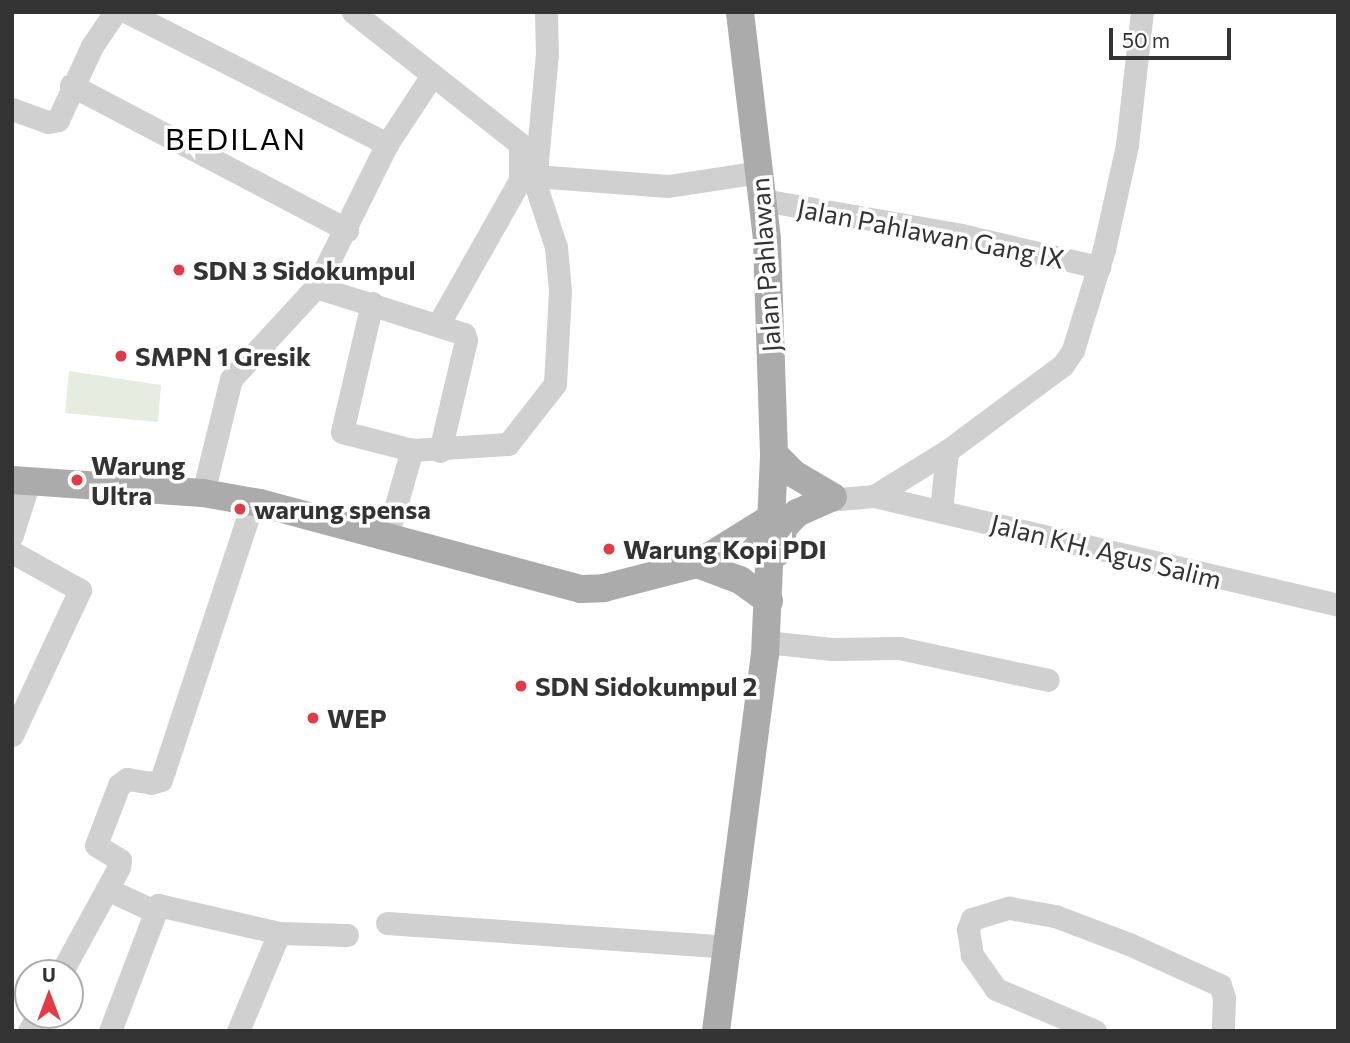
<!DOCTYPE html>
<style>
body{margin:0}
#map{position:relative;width:1350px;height:1043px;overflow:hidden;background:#fff;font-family:Commissioner,sans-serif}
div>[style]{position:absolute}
.green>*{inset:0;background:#e6ecdf}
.minor>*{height:23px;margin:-11.5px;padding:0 11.5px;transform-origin:11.5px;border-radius:11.5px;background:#d0d0d0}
.major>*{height:28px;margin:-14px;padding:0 14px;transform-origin:14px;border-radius:14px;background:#ababab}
.dots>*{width:19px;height:19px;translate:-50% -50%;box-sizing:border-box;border:4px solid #fff;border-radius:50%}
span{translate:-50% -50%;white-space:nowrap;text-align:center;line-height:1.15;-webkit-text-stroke:7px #fff;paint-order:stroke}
.street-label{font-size:26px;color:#333}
.poi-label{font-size:26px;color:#333;font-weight:700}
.left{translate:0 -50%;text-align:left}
.quarter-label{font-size:30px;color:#000;letter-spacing:2px}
.frame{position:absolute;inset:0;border:14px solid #333;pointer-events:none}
.north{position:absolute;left:14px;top:959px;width:70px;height:70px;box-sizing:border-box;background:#fff;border:2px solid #adadad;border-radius:50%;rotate:0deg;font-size:19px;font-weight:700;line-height:28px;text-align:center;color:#333}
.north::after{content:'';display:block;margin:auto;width:24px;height:32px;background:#e63946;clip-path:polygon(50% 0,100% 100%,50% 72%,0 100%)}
.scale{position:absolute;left:1109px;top:28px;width:122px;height:32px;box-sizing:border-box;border:4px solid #333;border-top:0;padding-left:9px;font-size:21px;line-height:24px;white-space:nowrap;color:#333;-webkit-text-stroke:5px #fff;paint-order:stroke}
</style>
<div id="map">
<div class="green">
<i style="clip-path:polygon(69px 371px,161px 385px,158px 422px,65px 413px)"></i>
</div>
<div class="minor">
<i style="left:127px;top:12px;width:292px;rotate:26.9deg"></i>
<i style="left:353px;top:12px;width:213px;rotate:38.3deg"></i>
<i style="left:520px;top:144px;width:36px;rotate:90deg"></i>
<i style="left:520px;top:180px;width:164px;rotate:119.5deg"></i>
<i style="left:71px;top:85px;width:312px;rotate:27.7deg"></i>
<i style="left:12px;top:109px;width:38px;rotate:20deg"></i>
<i style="left:48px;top:122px;width:10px;rotate:-11deg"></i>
<i style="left:58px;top:120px;width:81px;rotate:-65.3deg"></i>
<i style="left:92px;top:46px;width:41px;rotate:-55.9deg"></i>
<i style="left:535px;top:176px;width:133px;rotate:4.3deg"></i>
<i style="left:668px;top:186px;width:92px;rotate:-8.7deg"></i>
<i style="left:535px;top:183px;width:130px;rotate:-84.7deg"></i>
<i style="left:547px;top:54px;width:42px;rotate:-91.4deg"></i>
<i style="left:763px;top:200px;width:201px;rotate:10deg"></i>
<i style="left:961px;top:235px;width:142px;rotate:13.1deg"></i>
<i style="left:316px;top:287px;width:155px;rotate:17.6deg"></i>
<i style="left:464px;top:334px;width:6px;rotate:72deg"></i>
<i style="left:466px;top:340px;width:114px;rotate:103.2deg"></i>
<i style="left:372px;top:303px;width:132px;rotate:103.1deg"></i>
<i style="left:342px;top:432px;width:72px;rotate:14.4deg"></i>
<i style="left:412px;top:450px;width:96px;rotate:-3.6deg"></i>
<i style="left:508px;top:444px;width:76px;rotate:-51.9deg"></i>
<i style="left:555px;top:384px;width:93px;rotate:-86.9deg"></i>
<i style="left:560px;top:291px;width:44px;rotate:-95.2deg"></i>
<i style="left:556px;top:247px;width:67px;rotate:-108.2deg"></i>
<i style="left:535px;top:183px;width:15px;rotate:-169deg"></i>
<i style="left:203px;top:493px;width:117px;rotate:-76.2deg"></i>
<i style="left:231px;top:379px;width:125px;rotate:-47.3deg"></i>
<i style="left:316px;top:287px;width:160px;rotate:-63.6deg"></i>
<i style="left:387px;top:144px;width:80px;rotate:-56.7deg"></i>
<i style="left:874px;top:496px;width:86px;rotate:-31.7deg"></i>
<i style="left:947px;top:451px;width:144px;rotate:-36.6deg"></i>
<i style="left:1063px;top:365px;width:18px;rotate:-56deg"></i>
<i style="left:1073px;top:350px;width:106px;rotate:-72.9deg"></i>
<i style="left:1104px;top:249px;width:107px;rotate:-77.5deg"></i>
<i style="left:1127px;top:145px;width:134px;rotate:-83.6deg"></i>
<i style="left:816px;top:501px;width:58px;rotate:-4.9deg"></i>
<i style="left:874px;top:496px;width:477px;rotate:13.2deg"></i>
<i style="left:941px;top:511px;width:60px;rotate:-84.3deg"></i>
<i style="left:12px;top:535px;width:57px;rotate:-72.5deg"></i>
<i style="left:387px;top:536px;width:90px;rotate:-73.8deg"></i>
<i style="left:12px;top:552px;width:78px;rotate:29.2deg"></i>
<i style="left:80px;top:590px;width:160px;rotate:115.1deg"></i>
<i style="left:766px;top:642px;width:66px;rotate:6.1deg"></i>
<i style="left:832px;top:649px;width:67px;rotate:-0.9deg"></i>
<i style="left:899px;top:648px;width:152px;rotate:12.1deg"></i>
<i style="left:107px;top:889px;width:54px;rotate:25.1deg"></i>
<i style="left:387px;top:923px;width:341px;rotate:4deg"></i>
<i style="left:61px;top:973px;width:121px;rotate:-61.3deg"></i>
<i style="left:119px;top:867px;width:7px;rotate:-82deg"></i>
<i style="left:120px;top:860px;width:28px;rotate:-148deg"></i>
<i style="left:96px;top:845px;width:64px;rotate:-69deg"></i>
<i style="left:119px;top:785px;width:10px;rotate:-37deg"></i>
<i style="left:127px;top:779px;width:24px;rotate:9deg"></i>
<i style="left:151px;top:783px;width:10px;rotate:-17deg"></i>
<i style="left:161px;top:780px;width:293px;rotate:-71.7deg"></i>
<i style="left:29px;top:1031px;width:18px;rotate:-61deg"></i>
<i style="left:110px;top:1031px;width:135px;rotate:-69.1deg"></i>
<i style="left:158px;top:905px;width:124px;rotate:13deg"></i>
<i style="left:279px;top:933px;width:68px;rotate:1.7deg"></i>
<i style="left:238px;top:1031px;width:106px;rotate:-67.3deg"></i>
<i style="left:1095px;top:1031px;width:108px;rotate:-157deg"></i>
<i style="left:996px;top:989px;width:42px;rotate:-125.2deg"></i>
<i style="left:972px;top:955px;width:26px;rotate:-99deg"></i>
<i style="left:968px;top:929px;width:11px;rotate:-68deg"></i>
<i style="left:972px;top:919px;width:39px;rotate:-17deg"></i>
<i style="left:1009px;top:908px;width:47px;rotate:9.9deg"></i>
<i style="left:1055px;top:916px;width:79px;rotate:20.7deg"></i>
<i style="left:1129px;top:944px;width:100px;rotate:24.3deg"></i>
<i style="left:1220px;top:985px;width:13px;rotate:72deg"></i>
<i style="left:1224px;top:997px;width:34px;rotate:92deg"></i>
</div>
<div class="major">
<i style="left:774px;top:454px;width:28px;rotate:45deg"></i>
<i style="left:794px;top:474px;width:45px;rotate:30.5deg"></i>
<i style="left:12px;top:480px;width:191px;rotate:3.9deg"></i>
<i style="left:203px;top:493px;width:58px;rotate:10deg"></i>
<i style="left:260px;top:503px;width:332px;rotate:15deg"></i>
<i style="left:581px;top:589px;width:23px;rotate:-2deg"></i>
<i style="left:604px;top:588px;width:96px;rotate:-14.5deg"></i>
<i style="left:697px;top:564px;width:87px;rotate:-31.9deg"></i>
<i style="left:777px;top:553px;width:27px;rotate:-75deg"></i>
<i style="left:784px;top:527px;width:19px;rotate:-47deg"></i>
<i style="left:797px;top:513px;width:39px;rotate:-24deg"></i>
<i style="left:697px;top:564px;width:46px;rotate:20.4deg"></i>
<i style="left:740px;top:580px;width:36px;rotate:36deg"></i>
<i style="left:716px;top:1031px;width:379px;rotate:-82.6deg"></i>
<i style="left:765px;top:655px;width:201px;rotate:-87.4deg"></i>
<i style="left:774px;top:454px;width:215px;rotate:-91.9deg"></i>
<i style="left:767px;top:239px;width:229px;rotate:-96.8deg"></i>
</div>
<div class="dots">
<i style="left:179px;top:270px;background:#e63946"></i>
<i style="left:121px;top:356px;background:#e63946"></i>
<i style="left:77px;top:480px;background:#e63946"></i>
<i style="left:240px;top:509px;background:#e63946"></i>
<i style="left:609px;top:549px;background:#e63946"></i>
<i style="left:521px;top:686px;background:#e63946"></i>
<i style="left:313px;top:718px;background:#e63946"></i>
</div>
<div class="street-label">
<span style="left:931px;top:233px;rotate:11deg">Jalan Pahlawan Gang IX</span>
<span style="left:765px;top:265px;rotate:-94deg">Jalan Pahlawan</span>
<span style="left:1106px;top:551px;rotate:14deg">Jalan KH. Agus Salim</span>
</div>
<div class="poi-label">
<span class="left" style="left:193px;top:270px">SDN 3 Sidokumpul</span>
<span class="left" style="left:135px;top:356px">SMPN 1 Gresik</span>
<span class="left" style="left:91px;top:480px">Warung<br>Ultra</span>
<span class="left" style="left:254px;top:509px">warung spensa</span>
<span class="left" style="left:623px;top:549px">Warung Kopi PDI</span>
<span class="left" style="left:535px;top:686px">SDN Sidokumpul 2</span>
<span class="left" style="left:327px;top:718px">WEP</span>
</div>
<div class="quarter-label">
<span style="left:236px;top:138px">BEDILAN</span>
</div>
<div class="frame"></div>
<div class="north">U</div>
<div class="scale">50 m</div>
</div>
